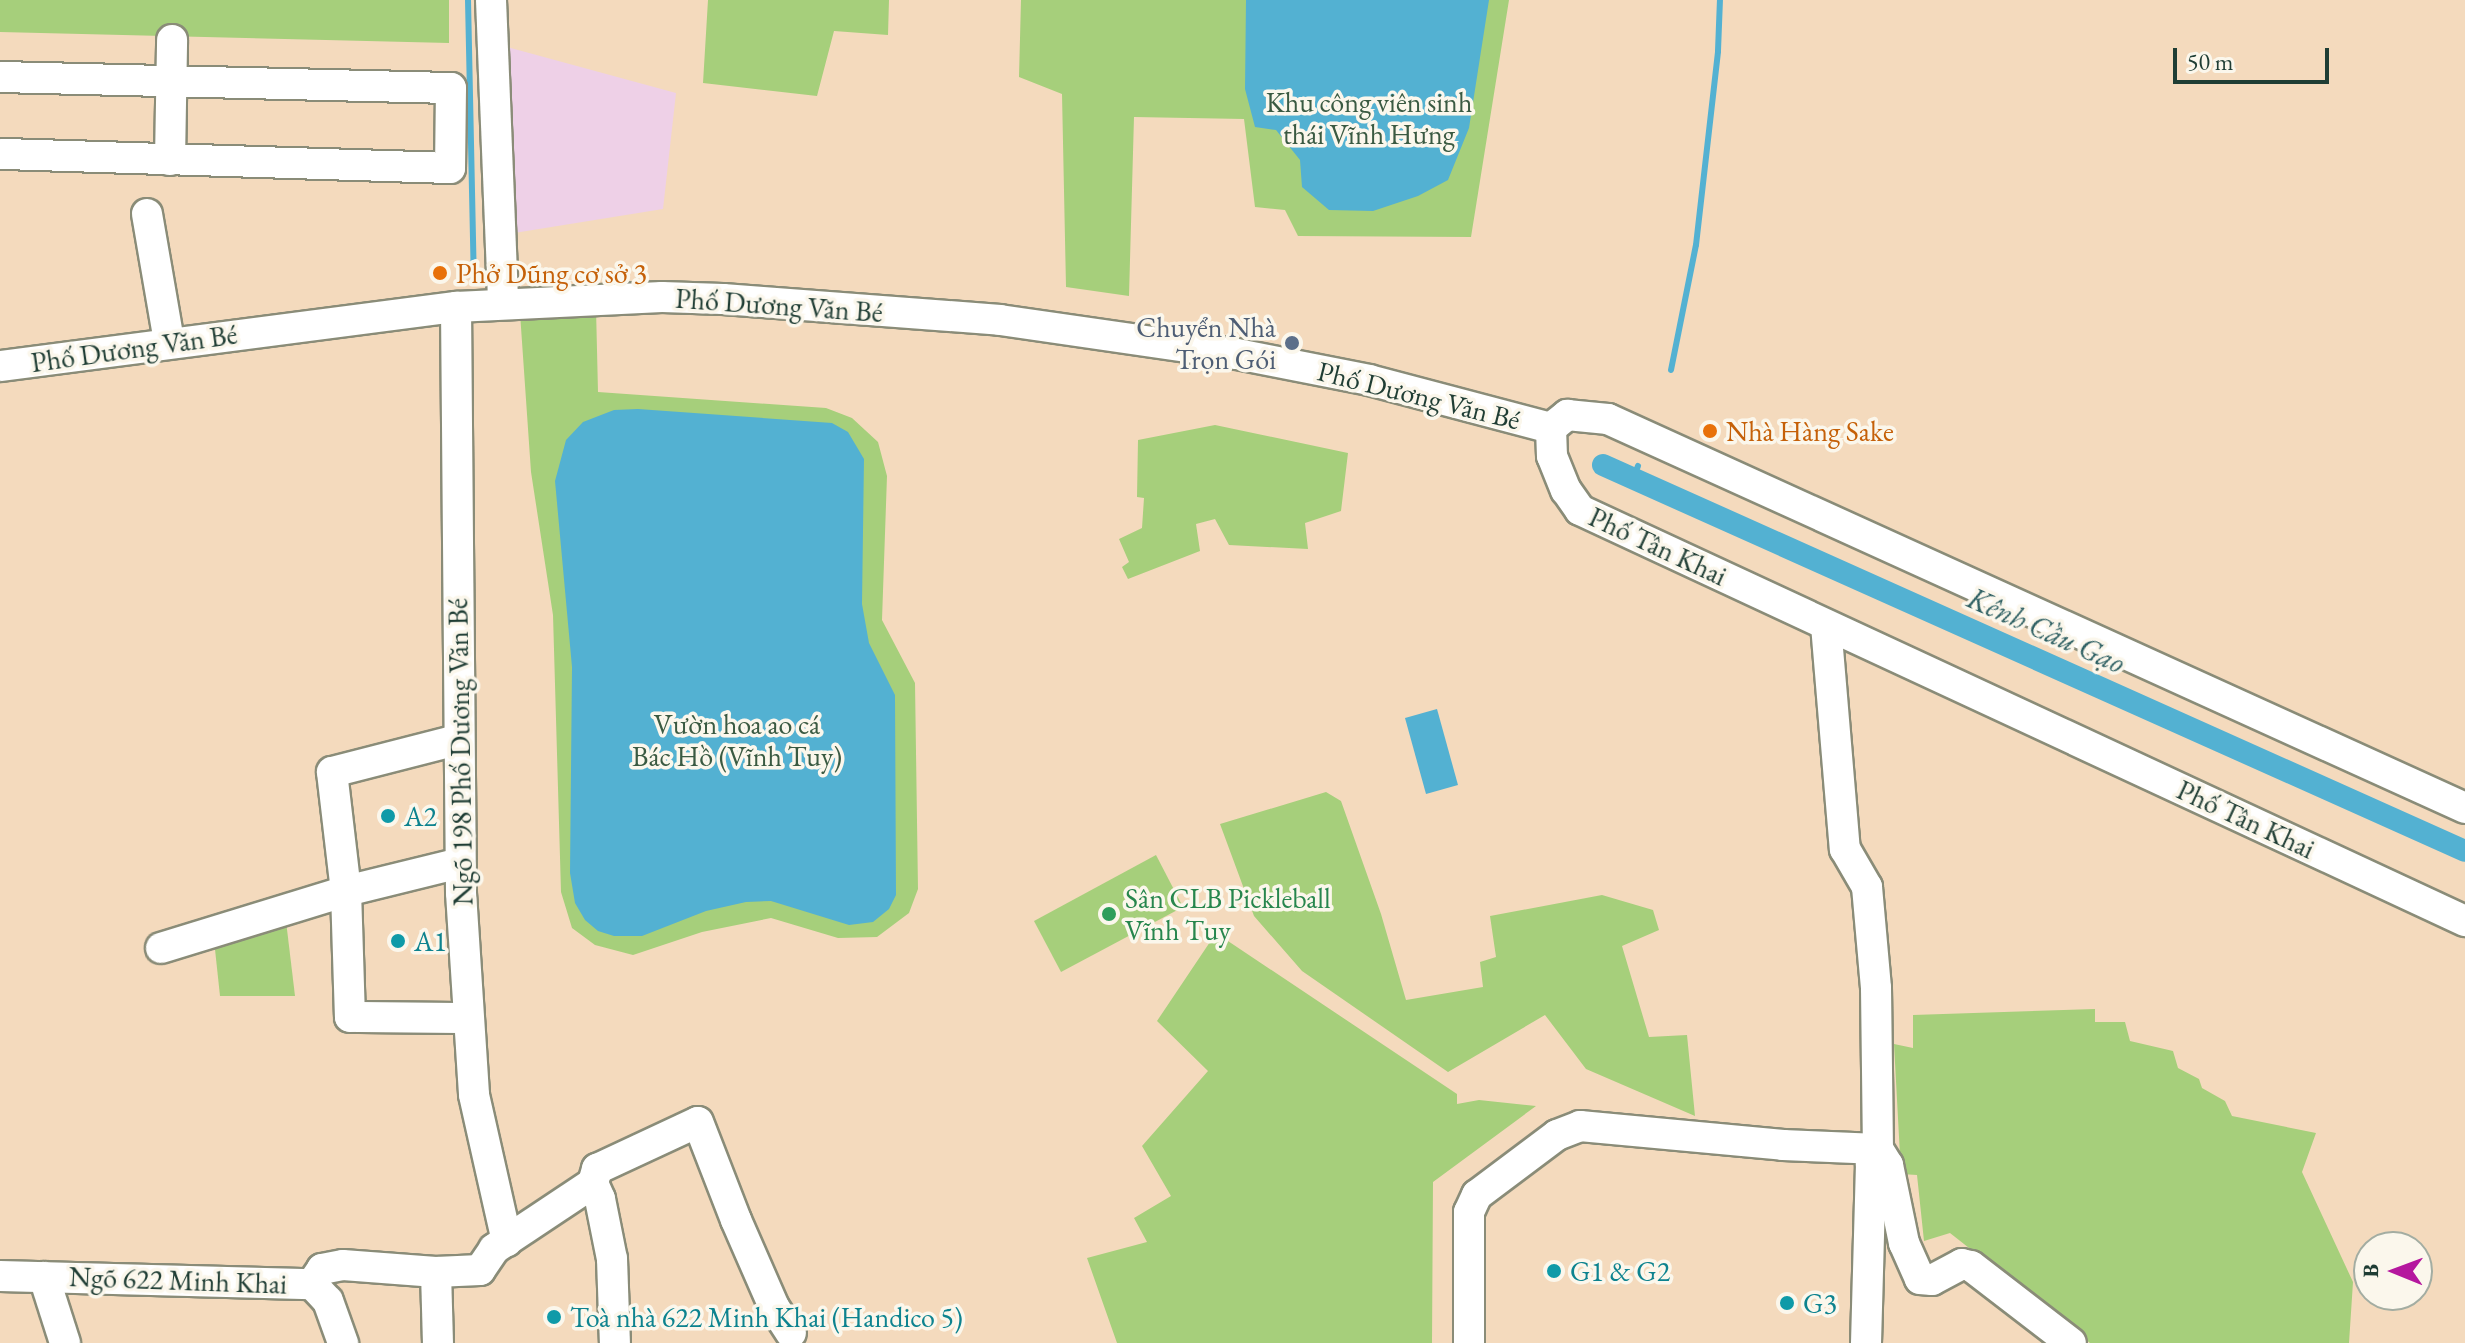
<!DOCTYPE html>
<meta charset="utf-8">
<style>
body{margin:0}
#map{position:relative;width:2465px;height:1343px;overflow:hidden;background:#f4dabd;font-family:"EB Garamond",serif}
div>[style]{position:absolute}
.built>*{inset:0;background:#eed0e7}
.green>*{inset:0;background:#a6cf7b}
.water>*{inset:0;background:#53b1d2}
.stream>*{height:6px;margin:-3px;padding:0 3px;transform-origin:3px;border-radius:3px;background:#53b1d2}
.canal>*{height:22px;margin:-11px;padding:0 11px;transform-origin:11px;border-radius:11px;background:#53b1d2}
.roads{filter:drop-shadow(2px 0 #8a8c78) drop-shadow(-2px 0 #8a8c78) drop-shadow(0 2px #8a8c78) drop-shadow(0 -2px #8a8c78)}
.minor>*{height:30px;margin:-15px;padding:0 15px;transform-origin:15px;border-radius:15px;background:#fff}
.dots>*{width:22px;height:22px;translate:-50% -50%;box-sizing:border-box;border:4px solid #fbf7ec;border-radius:50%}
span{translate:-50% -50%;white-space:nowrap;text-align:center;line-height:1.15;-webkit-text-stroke:7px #fbf7ec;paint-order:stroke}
.park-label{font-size:28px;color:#3a5a42}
.food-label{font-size:28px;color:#c56008}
.left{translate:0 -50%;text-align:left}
.street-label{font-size:28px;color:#1f3d34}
.service-label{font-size:28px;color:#4e5e75}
.right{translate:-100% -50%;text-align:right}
.culture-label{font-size:28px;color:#0d838f}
.leisure-label{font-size:28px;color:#27864d}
.water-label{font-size:30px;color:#2f6063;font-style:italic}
.north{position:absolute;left:2353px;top:1231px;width:80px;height:80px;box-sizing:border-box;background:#fbf7ec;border:2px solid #a3ada2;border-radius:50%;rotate:271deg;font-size:22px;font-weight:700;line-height:32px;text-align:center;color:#1f3d34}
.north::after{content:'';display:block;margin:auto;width:28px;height:36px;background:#b5179e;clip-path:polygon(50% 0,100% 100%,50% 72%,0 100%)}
.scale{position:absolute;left:2173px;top:48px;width:156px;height:36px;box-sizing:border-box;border:4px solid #1f3d34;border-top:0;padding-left:10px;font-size:24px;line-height:28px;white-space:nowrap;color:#1f3d34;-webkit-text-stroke:6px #fbf7ec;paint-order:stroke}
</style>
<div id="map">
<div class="built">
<i style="clip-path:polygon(503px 46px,676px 93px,663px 209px,508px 234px)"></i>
</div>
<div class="green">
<i style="clip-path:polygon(0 0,449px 0,449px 43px,0 32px)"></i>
<i style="clip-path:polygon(708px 0,889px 0,888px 35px,834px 31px,817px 96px,703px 83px)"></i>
<i style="clip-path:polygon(1021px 0,1509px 0,1471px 237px,1298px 236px,1285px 210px,1255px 207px,1244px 119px,1134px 117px,1129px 296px,1066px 287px,1062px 94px,1019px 77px)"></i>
<i style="clip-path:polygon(596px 308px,598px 392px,826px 408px,852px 418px,878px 442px,887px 476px,882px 620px,915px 683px,918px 889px,909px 913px,877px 937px,838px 938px,771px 918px,702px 932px,633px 955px,595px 945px,572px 928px,561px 892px,553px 615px,531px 472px,520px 313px)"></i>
<i style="clip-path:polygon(1215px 425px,1348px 453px,1341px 511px,1305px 523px,1308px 549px,1229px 545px,1215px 519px,1196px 524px,1200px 551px,1128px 579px,1122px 567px,1129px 562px,1119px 539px,1142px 528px,1144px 498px,1137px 497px,1138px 440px)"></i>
<i style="clip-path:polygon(1326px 792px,1341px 801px,1381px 914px,1406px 1000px,1483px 987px,1480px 962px,1496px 957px,1490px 916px,1602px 895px,1653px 910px,1659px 930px,1622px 946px,1649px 1037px,1687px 1035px,1695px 1116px,1586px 1069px,1545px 1015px,1448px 1072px,1302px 971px,1254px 916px,1220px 824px)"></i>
<i style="clip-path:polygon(1156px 855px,1183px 907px,1061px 972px,1034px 921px)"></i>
<i style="clip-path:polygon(286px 921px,295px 996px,220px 996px,214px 940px)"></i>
<i style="clip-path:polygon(1216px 933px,1457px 1094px,1457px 1104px,1479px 1100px,1536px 1106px,1433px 1182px,1432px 1343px,1117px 1343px,1087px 1258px,1147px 1242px,1134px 1218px,1171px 1196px,1142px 1146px,1208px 1071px,1157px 1021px)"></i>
<i style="clip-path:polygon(2095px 1009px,2095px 1022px,2125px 1022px,2130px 1041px,2173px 1051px,2178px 1068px,2199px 1079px,2202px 1088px,2225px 1101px,2232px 1116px,2316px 1133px,2302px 1172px,2353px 1282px,2349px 1343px,2090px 1343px,1950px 1233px,1924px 1241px,1917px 1175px,1901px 1174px,1894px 1044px,1913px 1048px,1913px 1015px)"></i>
</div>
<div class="water">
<i style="clip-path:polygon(1246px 0,1489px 0,1469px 128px,1448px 180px,1418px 196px,1373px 211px,1329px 210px,1302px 187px,1300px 160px,1276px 130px,1255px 127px,1245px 89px)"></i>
<i style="clip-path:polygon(638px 409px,832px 423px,848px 432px,864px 459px,862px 604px,869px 643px,895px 695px,896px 895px,889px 909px,873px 922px,849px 925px,771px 901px,746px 902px,706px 911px,642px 936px,614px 936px,598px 931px,585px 920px,575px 903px,570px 873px,572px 667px,555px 481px,566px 440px,583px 422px,614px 410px)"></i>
<i style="clip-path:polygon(1437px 709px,1458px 785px,1426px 794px,1405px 718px)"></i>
</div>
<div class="stream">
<i style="left:468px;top:0;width:277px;rotate:88.8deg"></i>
<i style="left:1671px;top:370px;width:127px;rotate:-78.7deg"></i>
<i style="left:1696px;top:245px;width:195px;rotate:-83.5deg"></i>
<i style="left:1718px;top:51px;width:51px;rotate:-87.8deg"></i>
<i style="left:1633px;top:479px;width:14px;rotate:-69deg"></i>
</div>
<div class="canal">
<i style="left:1603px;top:465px;width:944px;rotate:24.12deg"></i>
</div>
<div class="roads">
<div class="minor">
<i style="left:491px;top:0;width:303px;rotate:87.7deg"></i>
<i style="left:0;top:77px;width:451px;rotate:1.4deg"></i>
<i style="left:451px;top:88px;width:80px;rotate:90.7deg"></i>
<i style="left:450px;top:168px;width:450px;rotate:-178.2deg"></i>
<i style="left:170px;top:160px;width:120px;rotate:-89deg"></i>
<i style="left:147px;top:214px;width:129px;rotate:80.2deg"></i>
<i style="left:456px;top:307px;width:586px;rotate:89.51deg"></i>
<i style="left:461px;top:893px;width:202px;rotate:86.3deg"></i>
<i style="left:474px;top:1095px;width:150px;rotate:77.3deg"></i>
<i style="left:0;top:366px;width:460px;rotate:-7.4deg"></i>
<i style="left:456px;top:307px;width:206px;rotate:-2.8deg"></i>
<i style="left:662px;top:297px;width:61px;rotate:1.9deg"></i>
<i style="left:723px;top:299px;width:278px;rotate:4.3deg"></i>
<i style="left:1000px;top:320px;width:239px;rotate:8.2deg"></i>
<i style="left:1237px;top:354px;width:135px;rotate:11.1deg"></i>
<i style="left:1369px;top:380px;width:188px;rotate:14.8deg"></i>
<i style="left:1551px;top:428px;width:28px;rotate:88deg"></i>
<i style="left:1552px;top:456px;width:37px;rotate:68deg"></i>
<i style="left:1566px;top:490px;width:24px;rotate:55deg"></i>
<i style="left:1580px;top:510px;width:976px;rotate:24.91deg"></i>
<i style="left:1551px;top:428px;width:21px;rotate:-39deg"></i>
<i style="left:1567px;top:415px;width:41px;rotate:5.6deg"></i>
<i style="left:1608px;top:419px;width:941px;rotate:24.41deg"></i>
<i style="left:1826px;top:625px;width:225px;rotate:85.2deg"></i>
<i style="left:1845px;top:849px;width:44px;rotate:59.9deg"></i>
<i style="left:1867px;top:887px;width:101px;rotate:84.9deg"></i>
<i style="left:1876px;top:988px;width:161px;rotate:89.3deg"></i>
<i style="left:1878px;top:1149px;width:17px;rotate:115deg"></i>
<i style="left:1871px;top:1164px;width:179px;rotate:91.6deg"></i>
<i style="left:457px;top:740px;width:129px;rotate:165.6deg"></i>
<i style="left:332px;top:772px;width:120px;rotate:83.3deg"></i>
<i style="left:346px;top:891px;width:126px;rotate:88.2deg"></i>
<i style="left:350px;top:1017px;width:118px;rotate:0.5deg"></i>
<i style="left:161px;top:948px;width:194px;rotate:-17.1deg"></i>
<i style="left:346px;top:891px;width:117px;rotate:-13.8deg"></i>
<i style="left:1878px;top:1149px;width:19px;rotate:58deg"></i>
<i style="left:1888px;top:1165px;width:80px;rotate:78.4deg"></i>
<i style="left:1904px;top:1243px;width:39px;rotate:66deg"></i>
<i style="left:1920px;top:1279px;width:12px;rotate:5deg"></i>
<i style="left:1932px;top:1280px;width:34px;rotate:-28deg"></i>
<i style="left:1962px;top:1264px;width:9px;rotate:13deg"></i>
<i style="left:1971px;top:1266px;width:126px;rotate:37.6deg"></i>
<i style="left:593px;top:1183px;width:15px;rotate:-74deg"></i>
<i style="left:597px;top:1169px;width:111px;rotate:-25deg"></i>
<i style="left:698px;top:1122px;width:105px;rotate:68.8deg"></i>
<i style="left:736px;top:1220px;width:95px;rotate:66.4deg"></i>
<i style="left:774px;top:1307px;width:31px;rotate:57deg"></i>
<i style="left:593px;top:1183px;width:17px;rotate:66deg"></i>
<i style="left:600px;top:1199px;width:61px;rotate:78.7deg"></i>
<i style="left:612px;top:1259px;width:84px;rotate:88deg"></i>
<i style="left:436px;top:1272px;width:71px;rotate:88.4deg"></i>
<i style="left:0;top:1276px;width:312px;rotate:1.5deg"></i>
<i style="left:44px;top:1277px;width:69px;rotate:72.3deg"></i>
<i style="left:312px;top:1284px;width:18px;rotate:-56deg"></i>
<i style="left:322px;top:1269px;width:21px;rotate:-11deg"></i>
<i style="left:343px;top:1265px;width:93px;rotate:4.3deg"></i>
<i style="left:436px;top:1272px;width:44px;rotate:-2.6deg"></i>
<i style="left:480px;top:1270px;width:25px;rotate:-56deg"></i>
<i style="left:494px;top:1249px;width:119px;rotate:-33.7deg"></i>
<i style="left:312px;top:1284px;width:23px;rotate:47deg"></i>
<i style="left:328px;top:1301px;width:45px;rotate:70.3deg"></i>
<i style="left:1469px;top:1343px;width:131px;rotate:-90deg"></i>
<i style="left:1469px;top:1212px;width:19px;rotate:-65deg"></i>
<i style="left:1477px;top:1195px;width:100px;rotate:-36.9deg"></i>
<i style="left:1557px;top:1135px;width:25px;rotate:-21deg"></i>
<i style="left:1580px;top:1126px;width:204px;rotate:5.3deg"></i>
<i style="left:1783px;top:1145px;width:95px;rotate:2.4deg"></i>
</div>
</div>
<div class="dots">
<i style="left:440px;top:273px;background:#e8710a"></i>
<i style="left:1292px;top:343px;background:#5c6f8a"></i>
<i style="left:1710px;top:431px;background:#e8710a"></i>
<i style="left:388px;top:816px;background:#0f9aa8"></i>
<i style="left:1109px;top:914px;background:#2e9e5b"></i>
<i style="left:398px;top:941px;background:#0f9aa8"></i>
<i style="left:1554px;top:1271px;background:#0f9aa8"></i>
<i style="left:1787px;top:1303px;background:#0f9aa8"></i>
<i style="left:554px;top:1317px;background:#0f9aa8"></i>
</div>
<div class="park-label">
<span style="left:1369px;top:118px">Khu công viên sinh<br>thái Vĩnh Hưng</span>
<span style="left:737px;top:740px">Vườn hoa ao cá<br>Bác Hồ (Vĩnh Tuy)</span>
</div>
<div class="food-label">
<span class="left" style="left:456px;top:273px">Phở Dũng cơ sở 3</span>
<span class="left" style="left:1726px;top:431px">Nhà Hàng Sake</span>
</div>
<div class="street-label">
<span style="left:779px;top:305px;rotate:4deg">Phố Dương Văn Bé</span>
<span style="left:134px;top:348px;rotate:-8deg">Phố Dương Văn Bé</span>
<span style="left:1419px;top:395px;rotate:14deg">Phố Dương Văn Bé</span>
<span style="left:1658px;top:546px;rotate:25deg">Phố Tân Khai</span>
<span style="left:460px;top:752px;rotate:-91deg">Ngõ 198 Phố Dương Văn Bé</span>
<span style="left:2246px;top:819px;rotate:25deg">Phố Tân Khai</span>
<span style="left:178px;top:1280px;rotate:2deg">Ngõ 622 Minh Khai</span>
</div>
<div class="service-label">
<span class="right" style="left:1276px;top:343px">Chuyển Nhà<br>Trọn Gói</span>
</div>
<div class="culture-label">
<span class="left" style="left:404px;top:816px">A2</span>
<span class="left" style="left:414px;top:941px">A1</span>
<span class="left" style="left:1570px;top:1271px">G1 &amp; G2</span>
<span class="left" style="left:1803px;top:1303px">G3</span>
<span class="left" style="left:570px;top:1317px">Toà nhà 622 Minh Khai (Handico 5)</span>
</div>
<div class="leisure-label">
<span class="left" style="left:1125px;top:914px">Sân CLB Pickleball<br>Vĩnh Tuy</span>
</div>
<div class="water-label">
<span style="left:2046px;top:631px;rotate:24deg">Kênh Cầu Gạo</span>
</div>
<div class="north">B</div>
<div class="scale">50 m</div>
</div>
